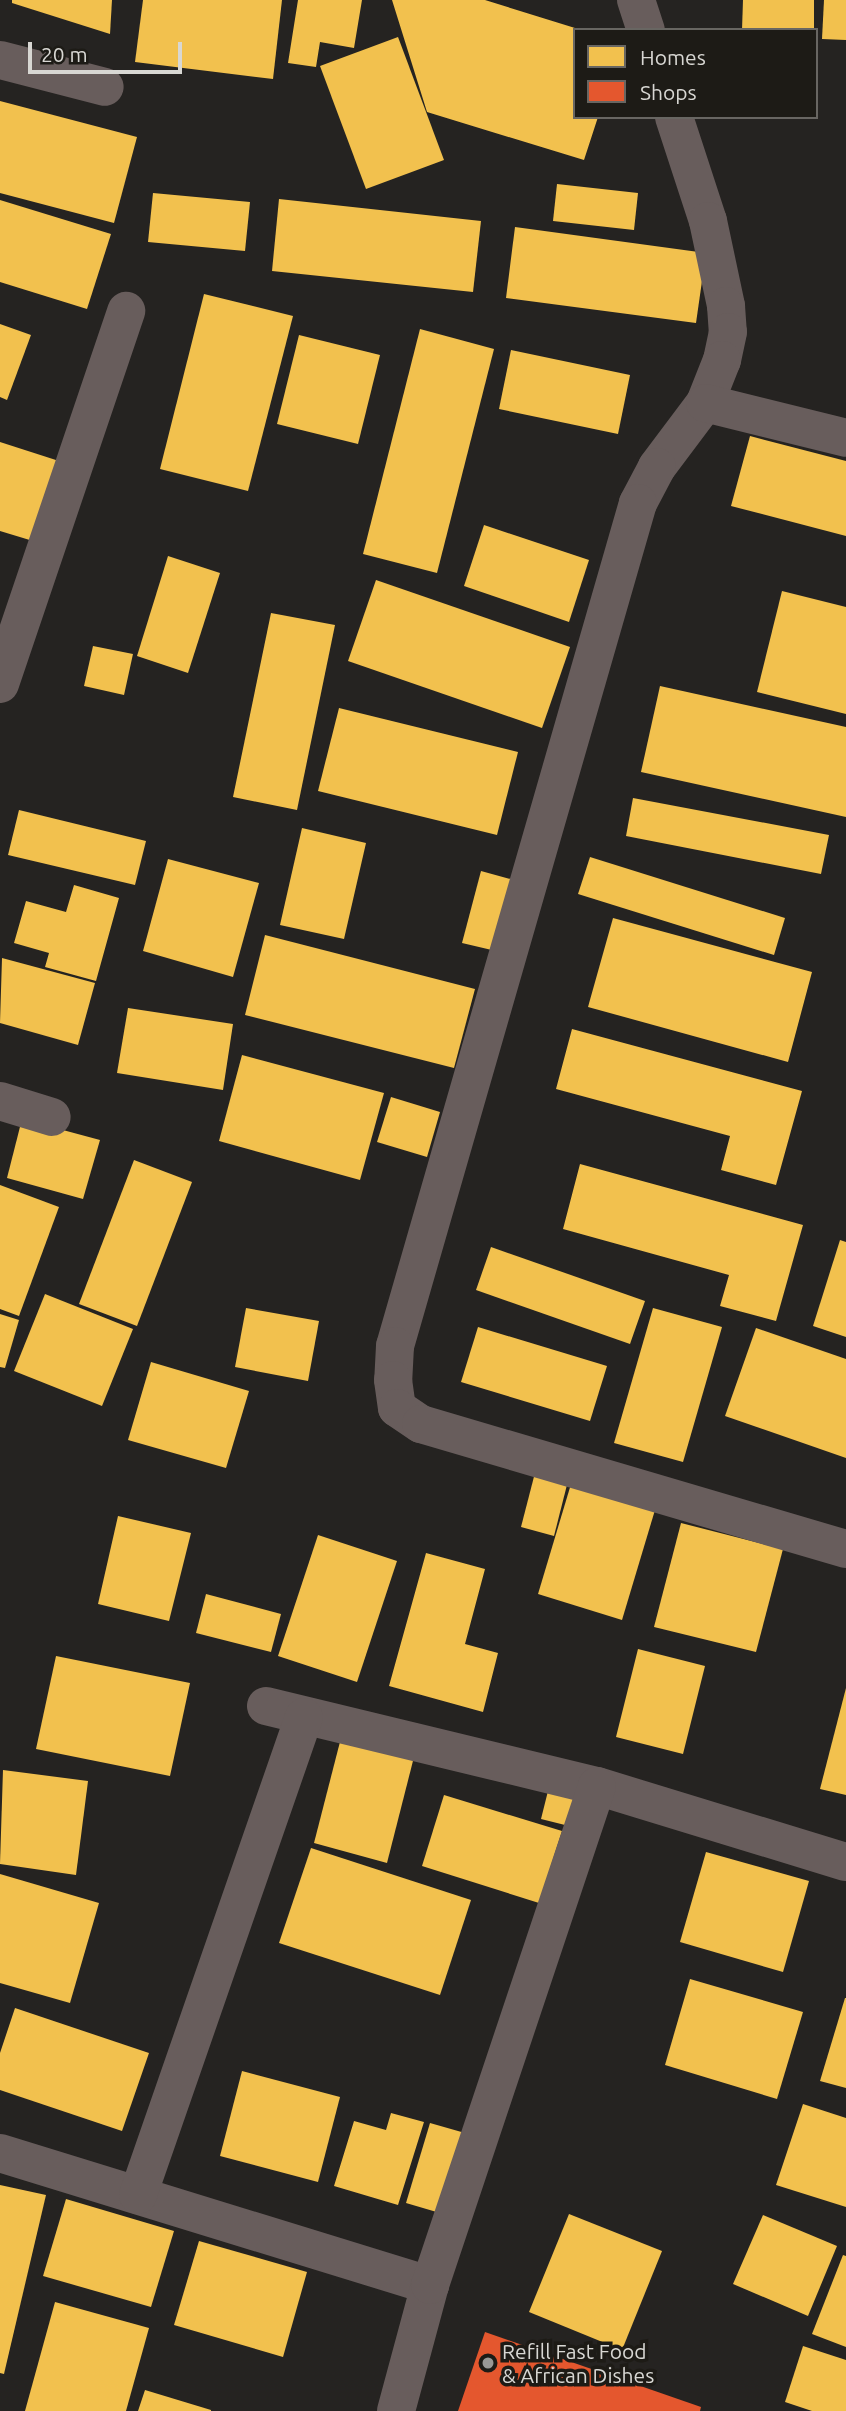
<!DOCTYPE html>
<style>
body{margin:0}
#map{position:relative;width:846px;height:2411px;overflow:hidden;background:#252321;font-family:Ubuntu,sans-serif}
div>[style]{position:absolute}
.homes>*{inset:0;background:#f2c14e}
.shops>*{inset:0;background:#e4572e}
.minor>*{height:38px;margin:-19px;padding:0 19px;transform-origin:19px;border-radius:19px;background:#685d5c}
.dots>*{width:19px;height:19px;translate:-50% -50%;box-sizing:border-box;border:4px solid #1d1b16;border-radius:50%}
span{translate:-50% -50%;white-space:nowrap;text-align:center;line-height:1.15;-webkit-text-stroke:7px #1d1b16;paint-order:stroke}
.poi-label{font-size:21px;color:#d8d7d3}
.left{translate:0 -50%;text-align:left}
.legend{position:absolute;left:573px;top:28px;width:245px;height:91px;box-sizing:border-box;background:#1d1b16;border:2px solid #686662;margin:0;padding:9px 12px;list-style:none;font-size:21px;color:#d8d7d3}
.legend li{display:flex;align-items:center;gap:14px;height:35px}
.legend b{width:35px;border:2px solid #686662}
.scale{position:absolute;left:28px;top:42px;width:154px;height:32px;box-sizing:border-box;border:4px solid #d8d7d3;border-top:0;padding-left:9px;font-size:21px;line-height:24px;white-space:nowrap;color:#d8d7d3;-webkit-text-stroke:5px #1d1b16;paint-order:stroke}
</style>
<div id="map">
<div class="homes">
<i style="clip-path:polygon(12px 0,112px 0,110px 34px,12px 3px)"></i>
<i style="clip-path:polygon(143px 0,282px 0,273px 79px,135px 62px)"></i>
<i style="clip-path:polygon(298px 0,362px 0,354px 48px,320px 42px,316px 67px,288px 63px)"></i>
<i style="clip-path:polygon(392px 0,485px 0,575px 28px,575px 117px,598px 117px,584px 160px,427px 112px)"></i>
<i style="clip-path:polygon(743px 0,814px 0,814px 30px,742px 30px)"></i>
<i style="clip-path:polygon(824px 0,846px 0,846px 40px,822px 39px)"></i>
<i style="clip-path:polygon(398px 37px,444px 160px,366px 189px,320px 66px)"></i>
<i style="clip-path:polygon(0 101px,137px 137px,114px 223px,0 193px)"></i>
<i style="clip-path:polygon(557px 184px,638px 193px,634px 230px,553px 221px)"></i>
<i style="clip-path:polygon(153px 193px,250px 202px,245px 251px,148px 242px)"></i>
<i style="clip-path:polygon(279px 199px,481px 221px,473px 292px,272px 271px)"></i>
<i style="clip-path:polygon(0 200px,111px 234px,87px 309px,0 282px)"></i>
<i style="clip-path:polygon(515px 227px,706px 253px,696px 323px,506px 298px)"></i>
<i style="clip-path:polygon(204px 294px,293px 316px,248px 491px,160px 469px)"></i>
<i style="clip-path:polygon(0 324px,31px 335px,7px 400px,0 397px)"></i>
<i style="clip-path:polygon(420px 329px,494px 349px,437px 573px,363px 554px)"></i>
<i style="clip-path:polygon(299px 335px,380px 355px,358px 444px,277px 424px)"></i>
<i style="clip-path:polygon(511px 350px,630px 375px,618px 434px,499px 409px)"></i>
<i style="clip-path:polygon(750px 436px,846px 461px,846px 536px,731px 506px)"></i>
<i style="clip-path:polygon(0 442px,59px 461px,33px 541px,0 531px)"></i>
<i style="clip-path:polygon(484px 525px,589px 560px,569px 622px,464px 586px)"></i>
<i style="clip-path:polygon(168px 556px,220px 573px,188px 673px,137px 656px)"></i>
<i style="clip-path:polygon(376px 580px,570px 647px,542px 728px,348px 661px)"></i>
<i style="clip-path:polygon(782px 591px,846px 607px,846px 714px,757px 692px)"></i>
<i style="clip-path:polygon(271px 613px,335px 625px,297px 810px,233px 797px)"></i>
<i style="clip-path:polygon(93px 646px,133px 654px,124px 695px,84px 686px)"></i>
<i style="clip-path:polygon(660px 686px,846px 727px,846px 817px,641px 772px)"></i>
<i style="clip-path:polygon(339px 708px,518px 752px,497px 835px,318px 791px)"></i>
<i style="clip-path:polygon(633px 798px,829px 835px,821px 874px,626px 836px)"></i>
<i style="clip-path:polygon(19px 810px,146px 841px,135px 885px,8px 855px)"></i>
<i style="clip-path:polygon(302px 828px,366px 843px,344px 939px,280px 925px)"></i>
<i style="clip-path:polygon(590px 857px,785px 918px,774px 955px,578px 894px)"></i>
<i style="clip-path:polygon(168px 859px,259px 883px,233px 977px,143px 951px)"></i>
<i style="clip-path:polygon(481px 871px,514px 880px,496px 951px,462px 943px)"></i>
<i style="clip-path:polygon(74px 885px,119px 898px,96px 981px,45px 967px,49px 953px,14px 943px,26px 901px,66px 912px)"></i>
<i style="clip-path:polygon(613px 918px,812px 972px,788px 1062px,588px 1007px)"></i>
<i style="clip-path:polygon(265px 935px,475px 989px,454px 1068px,245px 1015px)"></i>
<i style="clip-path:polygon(2px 958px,95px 983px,78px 1045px,0 1023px)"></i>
<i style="clip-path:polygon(128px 1008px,233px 1024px,223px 1090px,117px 1073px)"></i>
<i style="clip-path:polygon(572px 1029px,802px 1091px,776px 1185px,721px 1170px,730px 1136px,556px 1089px)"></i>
<i style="clip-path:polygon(242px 1055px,384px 1093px,360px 1180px,219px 1141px)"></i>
<i style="clip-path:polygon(391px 1097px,440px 1112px,427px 1157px,377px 1142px)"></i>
<i style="clip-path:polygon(22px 1119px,100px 1140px,83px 1199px,7px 1178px)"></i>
<i style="clip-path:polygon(134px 1160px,192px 1182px,137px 1326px,79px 1304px)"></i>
<i style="clip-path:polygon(580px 1164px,803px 1225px,776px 1321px,720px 1306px,729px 1275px,563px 1229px)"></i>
<i style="clip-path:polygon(0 1185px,59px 1207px,19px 1316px,0 1309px)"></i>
<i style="clip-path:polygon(840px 1240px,846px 1242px,846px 1337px,813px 1326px)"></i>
<i style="clip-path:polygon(491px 1247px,645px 1301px,630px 1344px,476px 1290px)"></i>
<i style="clip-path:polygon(45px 1294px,133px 1329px,102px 1406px,14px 1371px)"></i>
<i style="clip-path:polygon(246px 1308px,319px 1321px,308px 1381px,235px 1367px)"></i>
<i style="clip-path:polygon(653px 1308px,722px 1327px,683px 1462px,614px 1443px)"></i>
<i style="clip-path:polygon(0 1314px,19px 1320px,5px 1368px,0 1367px)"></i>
<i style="clip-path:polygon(478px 1327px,607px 1366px,590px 1421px,461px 1382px)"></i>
<i style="clip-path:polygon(756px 1328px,846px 1359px,846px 1458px,725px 1416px)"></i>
<i style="clip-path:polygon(151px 1362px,249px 1391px,226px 1468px,128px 1440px)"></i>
<i style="clip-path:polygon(537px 1465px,570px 1473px,554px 1536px,521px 1527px)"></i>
<i style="clip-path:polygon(571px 1484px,655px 1510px,622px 1620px,538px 1594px)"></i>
<i style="clip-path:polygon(118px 1516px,191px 1533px,169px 1621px,98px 1604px)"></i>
<i style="clip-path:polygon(681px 1523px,783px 1549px,756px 1652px,654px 1627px)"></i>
<i style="clip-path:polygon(318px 1535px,397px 1561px,357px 1682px,278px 1656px)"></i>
<i style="clip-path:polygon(426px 1553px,485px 1569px,465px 1644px,498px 1653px,483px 1712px,389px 1686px)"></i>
<i style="clip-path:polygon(206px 1594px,281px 1614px,271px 1652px,196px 1633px)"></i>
<i style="clip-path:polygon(638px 1649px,705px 1666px,683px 1754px,616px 1737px)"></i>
<i style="clip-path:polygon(56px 1656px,190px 1683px,170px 1776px,36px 1749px)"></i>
<i style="clip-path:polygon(846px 1688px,846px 1795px,820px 1789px)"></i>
<i style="clip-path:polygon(342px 1734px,415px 1753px,387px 1863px,314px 1843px)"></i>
<i style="clip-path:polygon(3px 1770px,88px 1781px,76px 1875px,0 1864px)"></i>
<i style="clip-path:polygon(549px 1787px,580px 1795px,573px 1827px,541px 1819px)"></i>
<i style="clip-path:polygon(444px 1795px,562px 1831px,539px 1903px,422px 1866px)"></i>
<i style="clip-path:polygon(311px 1848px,471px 1900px,440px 1995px,279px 1943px)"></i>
<i style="clip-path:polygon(706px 1852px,809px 1881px,783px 1972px,680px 1942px)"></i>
<i style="clip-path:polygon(0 1874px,99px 1903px,70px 2003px,0 1983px)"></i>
<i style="clip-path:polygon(690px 1979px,803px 2012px,777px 2099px,665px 2065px)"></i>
<i style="clip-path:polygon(845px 1998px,846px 1998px,846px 2088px,820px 2081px)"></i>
<i style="clip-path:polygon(15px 2008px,149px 2053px,122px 2131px,0 2090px,0 2053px)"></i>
<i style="clip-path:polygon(242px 2071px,340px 2097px,318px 2182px,220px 2156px)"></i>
<i style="clip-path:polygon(803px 2104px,846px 2118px,846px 2207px,776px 2185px)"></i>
<i style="clip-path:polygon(391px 2113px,424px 2122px,398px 2205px,334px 2186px,354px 2121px,386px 2130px)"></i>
<i style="clip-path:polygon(430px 2123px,465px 2133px,440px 2213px,406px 2203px)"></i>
<i style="clip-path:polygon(0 2185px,46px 2195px,4px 2374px,0 2373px)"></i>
<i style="clip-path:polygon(66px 2199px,174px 2231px,151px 2307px,43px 2276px)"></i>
<i style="clip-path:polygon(569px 2214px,662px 2251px,622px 2350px,529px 2312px)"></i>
<i style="clip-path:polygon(763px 2215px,837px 2246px,808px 2316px,733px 2284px)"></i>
<i style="clip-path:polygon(199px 2241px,307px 2272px,283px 2357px,174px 2325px)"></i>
<i style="clip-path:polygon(843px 2255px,846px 2256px,846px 2347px,812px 2334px)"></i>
<i style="clip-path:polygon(55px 2302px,149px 2328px,126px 2411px,25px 2411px)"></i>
<i style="clip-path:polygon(803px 2346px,846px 2360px,846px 2411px,812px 2411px,785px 2402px)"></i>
<i style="clip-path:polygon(145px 2390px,211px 2410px,211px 2411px,138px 2411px)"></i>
</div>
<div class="shops">
<i style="clip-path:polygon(485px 2332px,701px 2407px,700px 2411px,458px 2411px)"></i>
</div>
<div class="minor">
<i style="left:636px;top:0;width:32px;rotate:72deg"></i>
<i style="left:0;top:60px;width:108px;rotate:14.4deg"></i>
<i style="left:674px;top:117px;width:109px;rotate:71.9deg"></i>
<i style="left:708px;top:221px;width:87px;rotate:78deg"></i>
<i style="left:726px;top:306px;width:26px;rotate:86deg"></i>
<i style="left:728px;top:332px;width:29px;rotate:102deg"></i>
<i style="left:722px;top:360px;width:46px;rotate:111.6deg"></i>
<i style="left:705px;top:403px;width:80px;rotate:126.9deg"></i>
<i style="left:657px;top:467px;width:41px;rotate:117.8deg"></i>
<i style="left:638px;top:503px;width:877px;rotate:106.08deg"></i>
<i style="left:395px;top:1346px;width:34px;rotate:93deg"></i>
<i style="left:393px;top:1380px;width:28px;rotate:82deg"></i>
<i style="left:397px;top:1408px;width:29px;rotate:34deg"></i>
<i style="left:421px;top:1424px;width:443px;rotate:16.4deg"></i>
<i style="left:705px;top:403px;width:145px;rotate:13.9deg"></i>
<i style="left:0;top:684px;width:394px;rotate:-71.3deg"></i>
<i style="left:0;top:1101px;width:54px;rotate:17.1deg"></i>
<i style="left:266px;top:1706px;width:341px;rotate:13.6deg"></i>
<i style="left:597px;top:1786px;width:260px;rotate:17deg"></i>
<i style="left:0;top:2153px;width:450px;rotate:17.1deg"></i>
<i style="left:138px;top:2195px;width:506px;rotate:-70.85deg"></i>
<i style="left:396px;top:2411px;width:131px;rotate:-74.9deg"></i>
<i style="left:430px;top:2285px;width:526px;rotate:-71.5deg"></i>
</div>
<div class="dots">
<i style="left:488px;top:2363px;background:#999895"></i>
</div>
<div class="poi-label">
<span class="left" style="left:502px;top:2363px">Refill Fast Food<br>&amp; African Dishes</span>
</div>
<ul class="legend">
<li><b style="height:19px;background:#f2c14e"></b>Homes</li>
<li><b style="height:19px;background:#e4572e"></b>Shops</li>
</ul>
<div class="scale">20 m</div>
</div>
